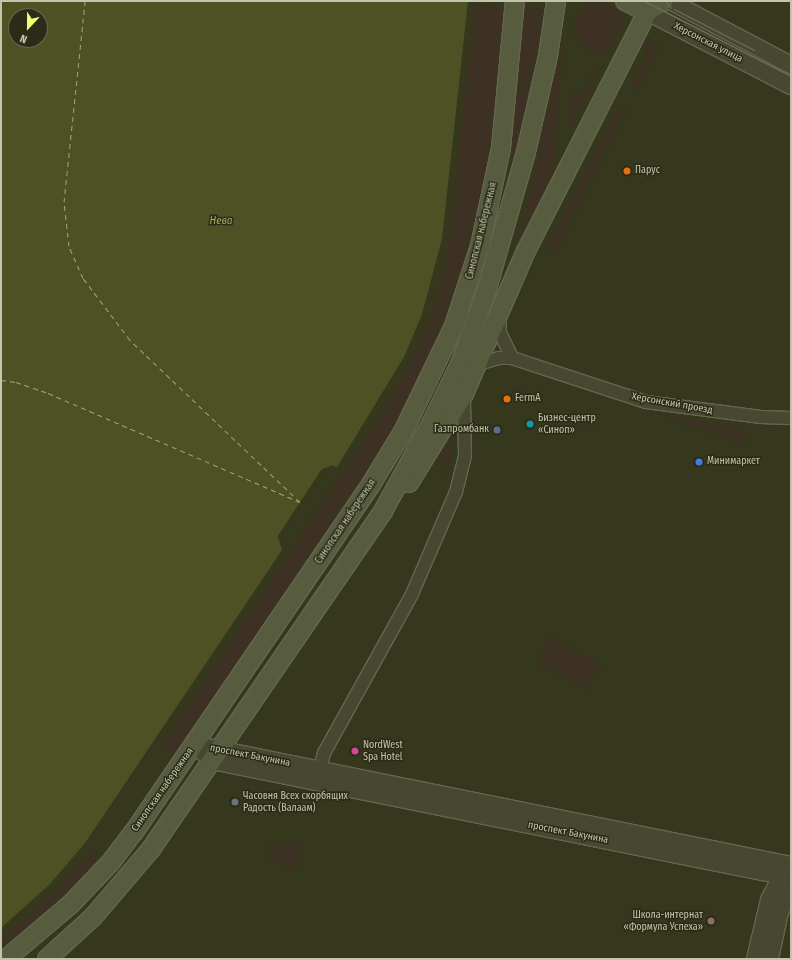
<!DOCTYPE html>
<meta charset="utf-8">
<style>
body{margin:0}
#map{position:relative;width:792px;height:960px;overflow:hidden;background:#36381e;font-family:"Fira Sans Condensed",sans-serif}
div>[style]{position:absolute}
.green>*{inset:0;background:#3d3123}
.water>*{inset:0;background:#4e5124}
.pier>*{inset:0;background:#36381e}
.ferry>*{height:1px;margin-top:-0.5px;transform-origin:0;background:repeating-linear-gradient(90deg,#a4a861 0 5px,transparent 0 9px)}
.roads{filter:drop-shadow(1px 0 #64664f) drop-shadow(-1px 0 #64664f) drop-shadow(0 1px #64664f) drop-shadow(0 -1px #64664f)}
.minor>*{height:12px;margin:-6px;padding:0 6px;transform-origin:6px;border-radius:6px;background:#474831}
.tertiary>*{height:16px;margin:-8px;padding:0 8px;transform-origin:8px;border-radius:8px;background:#474831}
.secondary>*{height:18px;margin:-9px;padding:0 9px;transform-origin:9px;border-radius:9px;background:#585c3f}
.tram>*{height:1px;margin:-0.5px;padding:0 0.5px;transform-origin:0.5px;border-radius:0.5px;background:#6e7053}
.dots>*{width:11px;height:11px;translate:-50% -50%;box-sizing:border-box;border:2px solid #2b2c17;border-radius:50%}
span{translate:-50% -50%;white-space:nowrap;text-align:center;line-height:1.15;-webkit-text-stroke:3px #2b2c17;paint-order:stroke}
.street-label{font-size:10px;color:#c3c5ab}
.poi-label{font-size:10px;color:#c3c5ab}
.left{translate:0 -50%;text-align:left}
.right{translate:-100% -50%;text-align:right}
.water-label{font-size:11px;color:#a4a861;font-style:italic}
.frame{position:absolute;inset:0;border:2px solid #c3c5ab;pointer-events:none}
.north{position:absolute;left:8px;top:8px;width:40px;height:40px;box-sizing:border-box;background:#2b2c17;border:1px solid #686952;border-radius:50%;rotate:202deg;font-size:11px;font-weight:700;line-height:16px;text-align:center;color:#c3c5ab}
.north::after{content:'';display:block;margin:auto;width:14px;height:18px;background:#f1ff77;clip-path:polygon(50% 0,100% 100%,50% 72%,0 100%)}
</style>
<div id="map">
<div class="green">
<i style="clip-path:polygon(529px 1px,546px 1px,517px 151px,510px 150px,524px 8px,528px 8px,529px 6px,542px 10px,543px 3px)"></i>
<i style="clip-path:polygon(585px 1px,600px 1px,626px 15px,607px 56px,582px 44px,575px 33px,576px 18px)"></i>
<i style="clip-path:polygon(474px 5px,504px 6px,497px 102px,482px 196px,471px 244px,445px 322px,398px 421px,361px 481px,173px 756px,161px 747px,383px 412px,412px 361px,431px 317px,444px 274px,450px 239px)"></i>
<i style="clip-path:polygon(563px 29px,554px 171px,516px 247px,540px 156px,537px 155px,551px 98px)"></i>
<i style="clip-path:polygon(646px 38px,660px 46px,637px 89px,631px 85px,646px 56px,643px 45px)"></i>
<i style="clip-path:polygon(596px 69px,600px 71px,572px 126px,568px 125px,570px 93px,584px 93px)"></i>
<i style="clip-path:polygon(619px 107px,626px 110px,555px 251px,548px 247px)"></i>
<i style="clip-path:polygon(660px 414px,742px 429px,746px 437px,743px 445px)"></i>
<i style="clip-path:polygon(445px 444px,450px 445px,452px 454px,449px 478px,444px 476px,450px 463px,438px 458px)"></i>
<i style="clip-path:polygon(551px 637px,601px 665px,587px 689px,538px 662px)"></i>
<i style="clip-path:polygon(295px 841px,301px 846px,297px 865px,292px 869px,287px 869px,269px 856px,268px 851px,271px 846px)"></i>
<i style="clip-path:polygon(92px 848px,98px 852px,86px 874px,1px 949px,1px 939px,57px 891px)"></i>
</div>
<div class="water">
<i style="clip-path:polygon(evenodd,1px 1px,468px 1px,442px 239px,422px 314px,404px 357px,337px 467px,322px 469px,278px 536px,282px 550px,85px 843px,49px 885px,1px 928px,1px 1px,16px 16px,40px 16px,40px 40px,16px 40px,16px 16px)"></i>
</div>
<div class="pier">
<i style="clip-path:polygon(334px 465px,336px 469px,324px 470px,280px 537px,282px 550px,278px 536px,322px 469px)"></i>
</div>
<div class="ferry">
<i style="left:1px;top:380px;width:15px;rotate:8deg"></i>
<i style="left:16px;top:382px;width:34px;rotate:19deg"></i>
<i style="left:48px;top:393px;width:275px;rotate:23.4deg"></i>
<i style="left:300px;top:502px;width:235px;rotate:-136.4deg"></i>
<i style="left:130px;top:340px;width:78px;rotate:-127.2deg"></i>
<i style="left:83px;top:278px;width:35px;rotate:-114deg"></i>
<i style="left:69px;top:246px;width:44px;rotate:-96.5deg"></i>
<i style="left:64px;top:202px;width:202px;rotate:-84deg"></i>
</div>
<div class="roads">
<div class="minor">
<i style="left:499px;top:318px;width:15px;rotate:86deg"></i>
<i style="left:500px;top:333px;width:28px;rotate:64deg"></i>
<i style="left:478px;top:364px;width:22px;rotate:-16deg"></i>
<i style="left:499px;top:358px;width:13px"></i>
<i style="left:512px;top:358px;width:141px;rotate:18.2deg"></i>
<i style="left:646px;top:402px;width:116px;rotate:7.4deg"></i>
<i style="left:761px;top:417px;width:30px;rotate:2deg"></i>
<i style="left:318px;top:777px;width:25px;rotate:-76deg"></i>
<i style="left:324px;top:753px;width:182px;rotate:-61deg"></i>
<i style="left:412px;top:594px;width:111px;rotate:-66.7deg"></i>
<i style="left:456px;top:492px;width:38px;rotate:-76deg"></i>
<i style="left:465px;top:455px;width:56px;rotate:-91deg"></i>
</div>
<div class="tertiary">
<i style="left:646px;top:1px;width:11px;rotate:85deg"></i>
<i style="left:647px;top:12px;width:162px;rotate:27.2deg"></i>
<i style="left:670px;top:1px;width:137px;rotate:27.9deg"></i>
<i style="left:194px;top:744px;width:25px;rotate:43deg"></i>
<i style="left:212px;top:761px;width:561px;rotate:11.41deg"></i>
<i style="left:762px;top:872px;width:19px;rotate:9deg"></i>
<i style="left:781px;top:875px;width:10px;rotate:-11deg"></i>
<i style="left:208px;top:747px;width:595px;rotate:11.44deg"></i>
<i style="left:755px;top:959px;width:61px;rotate:-76.7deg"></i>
<i style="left:769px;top:900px;width:37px;rotate:-63deg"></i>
<i style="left:770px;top:959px;width:48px;rotate:-78deg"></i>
<i style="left:780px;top:912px;width:26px;rotate:-65deg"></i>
</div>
<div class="secondary">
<i style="left:625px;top:1px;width:25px;rotate:27deg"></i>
<i style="left:409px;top:483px;width:105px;rotate:-58.3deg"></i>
<i style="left:464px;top:394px;width:156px;rotate:-66.6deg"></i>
<i style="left:526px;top:251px;width:268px;rotate:-63.1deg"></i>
<i style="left:647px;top:12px;width:20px;rotate:-33deg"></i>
<i style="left:6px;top:959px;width:85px;rotate:-40.2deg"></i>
<i style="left:71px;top:904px;width:58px;rotate:-46.4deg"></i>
<i style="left:111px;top:862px;width:38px;rotate:-53deg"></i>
<i style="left:134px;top:832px;width:419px;rotate:-55.7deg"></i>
<i style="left:370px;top:486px;width:66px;rotate:-58.7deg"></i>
<i style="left:404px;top:430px;width:115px;rotate:-64.3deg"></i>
<i style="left:454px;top:326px;width:84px;rotate:-72deg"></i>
<i style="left:480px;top:246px;width:100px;rotate:-77.9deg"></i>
<i style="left:501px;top:148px;width:148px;rotate:-84.6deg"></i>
<i style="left:47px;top:959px;width:62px;rotate:-42.4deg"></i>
<i style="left:93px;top:917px;width:89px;rotate:-49.5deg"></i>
<i style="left:151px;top:849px;width:410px;rotate:-55.5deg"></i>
<i style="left:383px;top:511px;width:97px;rotate:-61.1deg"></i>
<i style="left:430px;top:426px;width:71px;rotate:-64.2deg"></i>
<i style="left:461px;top:362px;width:77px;rotate:-70.4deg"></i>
<i style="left:487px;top:289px;width:142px;rotate:-74.1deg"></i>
<i style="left:526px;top:152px;width:98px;rotate:-77.1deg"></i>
<i style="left:548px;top:56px;width:56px;rotate:-81.7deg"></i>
</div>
</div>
<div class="tram">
<i style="left:644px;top:1px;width:165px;rotate:27deg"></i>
<i style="left:665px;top:1px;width:9px;rotate:49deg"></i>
<i style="left:674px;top:9px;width:90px;rotate:27.1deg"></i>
</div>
<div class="dots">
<i style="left:627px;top:171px;background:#e8710a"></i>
<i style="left:507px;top:399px;background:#e8710a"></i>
<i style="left:530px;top:424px;background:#0f9aa8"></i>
<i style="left:497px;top:430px;background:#5c6f8a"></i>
<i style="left:699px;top:462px;background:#3f7fe0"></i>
<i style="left:355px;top:751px;background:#d1479c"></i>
<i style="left:235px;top:802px;background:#6b7280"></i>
<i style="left:711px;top:921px;background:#8d6e63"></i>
</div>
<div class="street-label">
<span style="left:708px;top:43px;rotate:27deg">Херсонская улица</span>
<span style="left:482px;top:231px;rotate:-76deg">Синопская набережная</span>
<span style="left:672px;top:404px;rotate:10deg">Херсонский проезд</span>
<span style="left:346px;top:522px;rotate:-56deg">Синопская набережная</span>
<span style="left:250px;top:756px;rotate:11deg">проспект Бакунина</span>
<span style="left:163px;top:790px;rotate:-55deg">Синопская набережная</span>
<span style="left:568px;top:833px;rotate:11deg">проспект Бакунина</span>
</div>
<div class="poi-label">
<span class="left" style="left:635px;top:171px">Парус</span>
<span class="left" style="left:515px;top:399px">FermA</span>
<span class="left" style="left:538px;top:424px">Бизнес-центр<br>«Синоп»</span>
<span class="right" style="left:489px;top:430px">Газпромбанк</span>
<span class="left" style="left:707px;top:462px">Минимаркет</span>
<span class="left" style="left:363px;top:751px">NordWest<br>Spa Hotel</span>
<span class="left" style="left:243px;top:802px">Часовня Всех скорбящих<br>Радость (Валаам)</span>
<span class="right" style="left:703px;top:921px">Школа-интернат<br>«Формула Успеха»</span>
</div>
<div class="water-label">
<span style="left:221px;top:221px">Нева</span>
</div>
<div class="frame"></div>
<div class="north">N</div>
</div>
